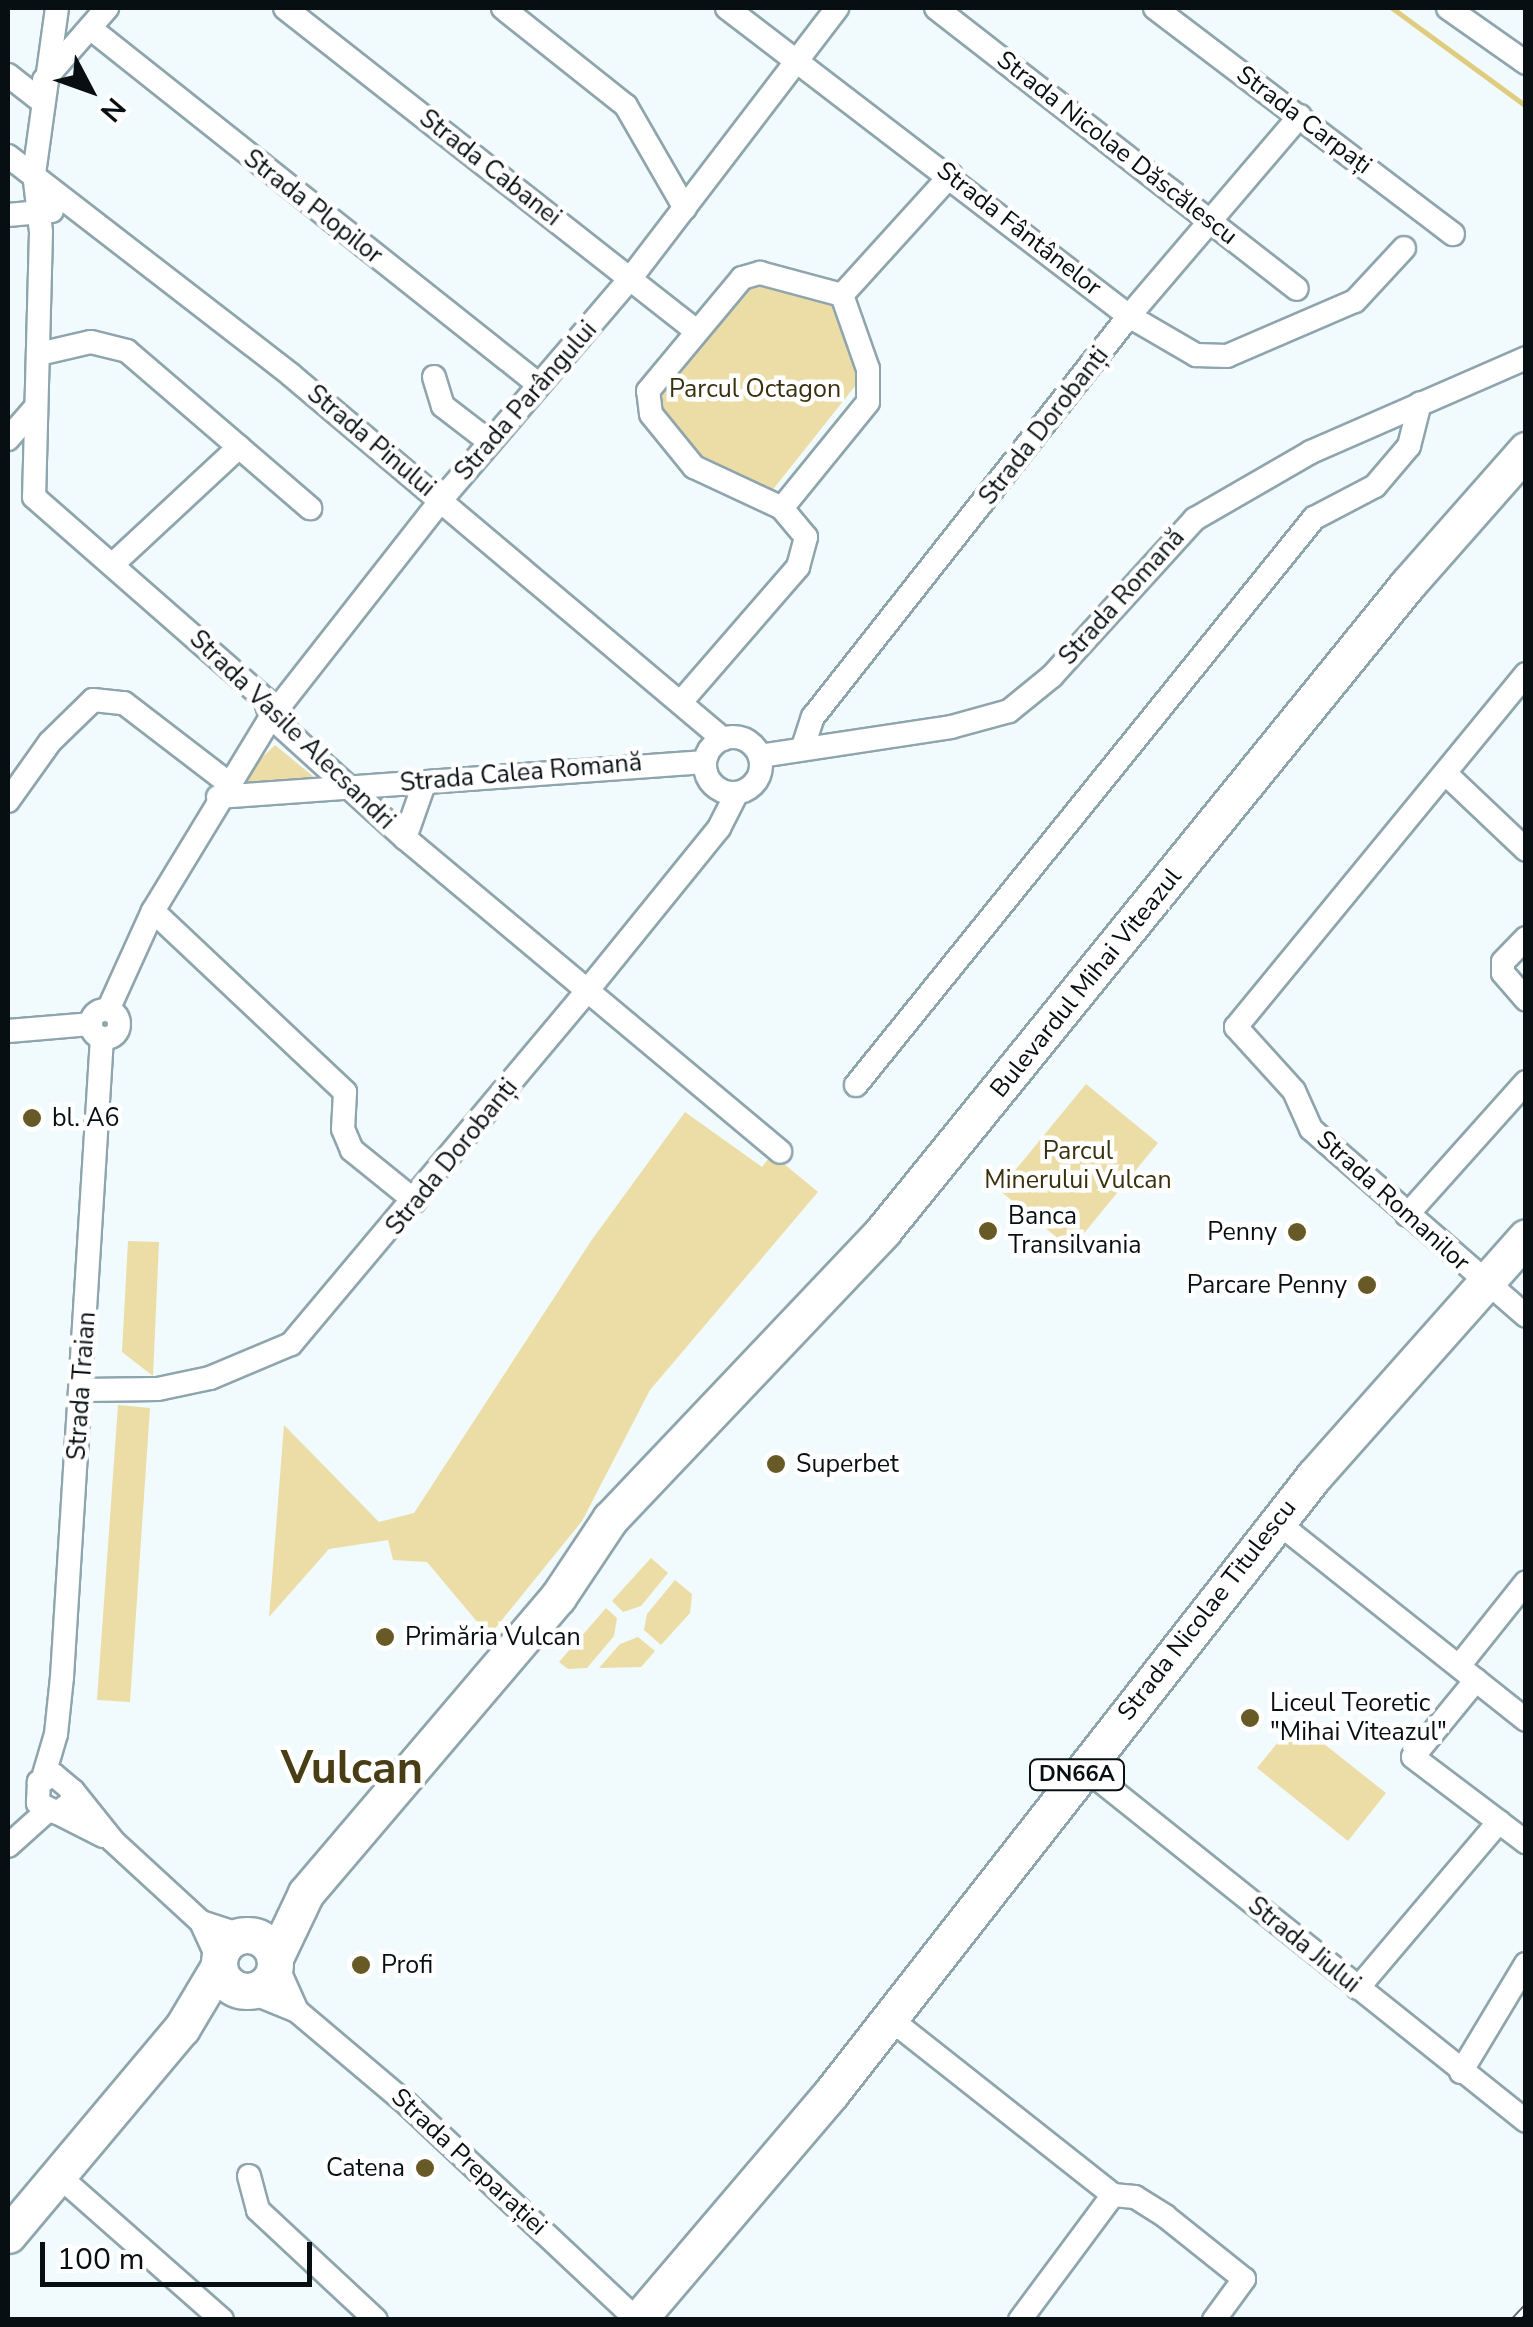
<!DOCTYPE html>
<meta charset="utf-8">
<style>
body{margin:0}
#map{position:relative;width:1533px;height:2327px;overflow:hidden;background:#f1fafd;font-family:"Nunito Sans",sans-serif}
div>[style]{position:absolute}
.green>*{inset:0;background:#ecdda6}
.stream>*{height:5px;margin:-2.5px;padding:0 2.5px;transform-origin:2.5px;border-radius:2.5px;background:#e0cc7e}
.roads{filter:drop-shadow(2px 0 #8fa5ad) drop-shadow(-2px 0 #8fa5ad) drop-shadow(0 2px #8fa5ad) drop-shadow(0 -2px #8fa5ad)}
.minor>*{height:22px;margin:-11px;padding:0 11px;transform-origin:11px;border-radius:11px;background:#fff}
.minor>.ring{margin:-11px;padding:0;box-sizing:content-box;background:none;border:22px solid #fff;border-radius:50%}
.primary>*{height:35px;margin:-17.5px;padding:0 17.5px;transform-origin:17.5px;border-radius:17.5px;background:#fff}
.primary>.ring{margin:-17.5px;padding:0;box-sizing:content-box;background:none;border:35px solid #fff;border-radius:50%}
.rail>*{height:9px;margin-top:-4.5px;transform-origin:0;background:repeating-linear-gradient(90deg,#fff 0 15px,#60676a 0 30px);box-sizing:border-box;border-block:2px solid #60676a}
.dots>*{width:28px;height:28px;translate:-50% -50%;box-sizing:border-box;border:5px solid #fff;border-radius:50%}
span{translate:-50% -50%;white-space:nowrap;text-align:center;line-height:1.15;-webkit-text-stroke:9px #fff;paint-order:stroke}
.shield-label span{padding:2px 8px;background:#fff;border:2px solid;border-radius:8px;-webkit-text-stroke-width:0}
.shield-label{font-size:22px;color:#080f12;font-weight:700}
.street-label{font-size:25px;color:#080f12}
.park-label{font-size:25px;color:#39300d}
.poi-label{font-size:25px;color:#080f12}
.left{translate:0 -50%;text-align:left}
.right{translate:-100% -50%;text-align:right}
.town-label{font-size:45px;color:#483d14;font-weight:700}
.frame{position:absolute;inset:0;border:10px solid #080f12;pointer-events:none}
.north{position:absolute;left:40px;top:40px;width:100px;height:100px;-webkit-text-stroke:8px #fff;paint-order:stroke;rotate:131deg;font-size:28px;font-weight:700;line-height:40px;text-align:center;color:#080f12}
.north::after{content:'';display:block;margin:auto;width:35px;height:45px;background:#080f12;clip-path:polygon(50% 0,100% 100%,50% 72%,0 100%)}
.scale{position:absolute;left:40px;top:2242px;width:272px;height:45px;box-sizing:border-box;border:5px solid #080f12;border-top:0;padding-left:12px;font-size:30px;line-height:35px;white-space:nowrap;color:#080f12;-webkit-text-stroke:8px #fff;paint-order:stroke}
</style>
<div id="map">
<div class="green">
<i style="clip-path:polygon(757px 280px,831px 299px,863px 376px,771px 492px,710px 468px,660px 417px,654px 394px,700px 334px)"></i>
<i style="clip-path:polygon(275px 745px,314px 777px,244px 785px,242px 777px)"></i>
<i style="clip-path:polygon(1086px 1084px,1158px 1143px,1071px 1249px,999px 1190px)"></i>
<i style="clip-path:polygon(685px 1112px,762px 1167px,772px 1154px,818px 1192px,650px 1390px,582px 1521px,489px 1636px,427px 1562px,393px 1560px,388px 1540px,329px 1549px,269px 1617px,284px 1425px,379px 1522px,414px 1513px,591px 1241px)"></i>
<i style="clip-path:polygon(128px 1241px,159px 1242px,153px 1376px,122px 1352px)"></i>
<i style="clip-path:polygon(118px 1405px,150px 1408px,130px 1702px,97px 1700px)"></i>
<i style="clip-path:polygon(651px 1558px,668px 1573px,641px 1606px,623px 1612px,612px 1601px)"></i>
<i style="clip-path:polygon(675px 1580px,692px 1594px,690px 1613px,661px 1645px,644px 1630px,647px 1614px)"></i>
<i style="clip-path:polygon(606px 1608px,617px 1618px,614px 1636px,587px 1668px,568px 1669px,559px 1662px)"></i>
<i style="clip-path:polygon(638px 1637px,655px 1651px,641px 1667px,599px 1668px,620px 1644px)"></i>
<i style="clip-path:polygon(1295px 1721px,1386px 1793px,1348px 1841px,1257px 1768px)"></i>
</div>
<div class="stream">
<i style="left:1392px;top:8px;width:166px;rotate:36.2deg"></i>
</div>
<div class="roads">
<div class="minor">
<i style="left:57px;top:8px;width:167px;rotate:97.9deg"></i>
<i style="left:34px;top:173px;width:59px;rotate:83.2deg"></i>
<i style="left:41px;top:232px;width:265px;rotate:91.5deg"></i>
<i style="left:34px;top:497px;width:307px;rotate:41.2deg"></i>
<i style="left:265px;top:699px;width:19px;rotate:72deg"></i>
<i style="left:271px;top:717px;width:181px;rotate:42.1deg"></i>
<i style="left:405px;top:838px;width:489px;rotate:39.9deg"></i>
<i style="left:285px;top:8px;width:521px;rotate:38.14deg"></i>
<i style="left:503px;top:8px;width:157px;rotate:38.5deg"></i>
<i style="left:626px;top:106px;width:118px;rotate:60deg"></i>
<i style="left:727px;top:8px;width:506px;rotate:37.46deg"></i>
<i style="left:1129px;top:316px;width:78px;rotate:30.2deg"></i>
<i style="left:1196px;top:355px;width:31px;rotate:2deg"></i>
<i style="left:1227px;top:356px;width:139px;rotate:-23.3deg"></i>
<i style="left:1355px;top:301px;width:72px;rotate:-47.2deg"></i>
<i style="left:936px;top:8px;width:457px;rotate:37.9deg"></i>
<i style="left:1155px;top:8px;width:374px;rotate:37.2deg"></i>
<i style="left:1448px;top:8px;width:95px;rotate:35.2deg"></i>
<i style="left:90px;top:28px;width:572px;rotate:38.47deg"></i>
<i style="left:8px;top:75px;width:42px;rotate:38.2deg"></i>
<i style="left:44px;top:80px;width:96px;rotate:-48.8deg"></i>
<i style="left:8px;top:156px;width:358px;rotate:37.7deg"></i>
<i style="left:291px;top:375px;width:565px;rotate:40.12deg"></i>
<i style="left:8px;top:215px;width:44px;rotate:-5.2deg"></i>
<i style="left:842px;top:295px;width:162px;rotate:-47.8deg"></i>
<i style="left:39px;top:354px;width:53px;rotate:-13deg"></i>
<i style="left:91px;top:342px;width:37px;rotate:14deg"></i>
<i style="left:127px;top:351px;width:148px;rotate:40.6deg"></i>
<i style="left:239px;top:447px;width:173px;rotate:137.1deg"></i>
<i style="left:434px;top:377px;width:30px;rotate:73deg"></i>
<i style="left:443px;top:406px;width:59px;rotate:37.5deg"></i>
<i style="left:8px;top:439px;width:41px;rotate:-48.9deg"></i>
<i style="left:239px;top:447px;width:94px;rotate:40.7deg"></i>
<i style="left:782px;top:508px;width:136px;rotate:-50.9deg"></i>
<i style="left:868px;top:402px;width:33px;rotate:-90deg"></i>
<i style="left:868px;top:369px;width:78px;rotate:-109.4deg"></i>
<i style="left:1526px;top:674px;width:457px;rotate:129.4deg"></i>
<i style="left:1236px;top:1027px;width:86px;rotate:47.8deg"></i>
<i style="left:1294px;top:1091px;width:42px;rotate:65.9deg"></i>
<i style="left:1311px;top:1129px;width:285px;rotate:41deg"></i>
<i style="left:681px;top:702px;width:179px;rotate:-49.1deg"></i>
<i style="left:798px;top:567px;width:31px;rotate:-75deg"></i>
<i style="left:806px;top:537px;width:38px;rotate:-130deg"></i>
<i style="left:782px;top:508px;width:97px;rotate:-155deg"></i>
<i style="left:694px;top:467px;width:68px;rotate:-129.1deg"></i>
<i style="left:651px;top:414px;width:23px;rotate:-97deg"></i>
<i style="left:648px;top:391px;width:147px;rotate:-50.2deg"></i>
<i style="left:742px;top:278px;width:19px;rotate:-16deg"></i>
<i style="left:760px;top:273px;width:85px;rotate:15deg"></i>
<i class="ring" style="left:705px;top:737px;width:34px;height:34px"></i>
<i style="left:803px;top:747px;width:32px;rotate:-72deg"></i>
<i style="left:813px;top:717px;width:511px;rotate:-51.76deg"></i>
<i style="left:1129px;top:316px;width:263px;rotate:-49.5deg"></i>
<i style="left:760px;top:756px;width:193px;rotate:-8.6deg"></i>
<i style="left:951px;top:727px;width:60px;rotate:-15.4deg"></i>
<i style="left:1009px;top:711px;width:55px;rotate:-39.1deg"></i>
<i style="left:1052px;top:676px;width:212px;rotate:-47.7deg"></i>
<i style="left:1195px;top:519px;width:134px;rotate:-30deg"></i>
<i style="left:1311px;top:452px;width:235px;rotate:-23.6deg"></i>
<i style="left:1445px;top:773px;width:112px;rotate:43.5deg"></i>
<i style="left:218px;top:797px;width:488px;rotate:-4.1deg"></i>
<i style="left:8px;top:801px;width:72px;rotate:-54.6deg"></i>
<i style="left:50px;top:742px;width:60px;rotate:-44.3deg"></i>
<i style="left:93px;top:700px;width:31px;rotate:6deg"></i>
<i style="left:124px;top:703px;width:130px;rotate:37.5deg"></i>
<i style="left:405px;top:838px;width:57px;rotate:-70.6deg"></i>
<i style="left:153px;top:911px;width:264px;rotate:43.3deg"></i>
<i style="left:345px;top:1092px;width:37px;rotate:93deg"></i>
<i style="left:343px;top:1129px;width:23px;rotate:67deg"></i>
<i style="left:352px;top:1150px;width:81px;rotate:39deg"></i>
<i style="left:1526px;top:938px;width:33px;rotate:134deg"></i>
<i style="left:1503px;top:962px;width:11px;rotate:90deg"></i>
<i style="left:1503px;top:973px;width:35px;rotate:49deg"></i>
<i style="left:108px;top:1010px;width:109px;rotate:-65.6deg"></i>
<i style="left:153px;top:911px;width:227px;rotate:-58.7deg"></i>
<i style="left:271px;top:717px;width:276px;rotate:-51.9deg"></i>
<i style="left:441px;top:500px;width:291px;rotate:-49.5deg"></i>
<i style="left:630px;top:279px;width:341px;rotate:-52.6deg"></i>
<i class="ring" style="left:91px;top:1010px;width:6px;height:6px"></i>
<i style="left:8px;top:1031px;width:83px;rotate:-4.8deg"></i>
<i style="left:856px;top:1085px;width:729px;rotate:-51.07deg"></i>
<i style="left:1314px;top:518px;width:69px;rotate:-27.7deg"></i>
<i style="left:1375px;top:486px;width:52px;rotate:-49.6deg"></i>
<i style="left:1409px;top:446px;width:44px;rotate:-75.7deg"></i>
<i style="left:1407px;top:1215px;width:178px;rotate:-48.2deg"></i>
<i style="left:83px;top:1390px;width:75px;rotate:-0.8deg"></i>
<i style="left:158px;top:1389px;width:53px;rotate:-11.9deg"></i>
<i style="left:210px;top:1378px;width:88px;rotate:-22.8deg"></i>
<i style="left:291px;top:1344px;width:461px;rotate:-50deg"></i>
<i style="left:587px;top:991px;width:210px;rotate:-51deg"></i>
<i style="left:719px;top:828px;width:39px;rotate:-63deg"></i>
<i style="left:1277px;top:1522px;width:318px;rotate:38.5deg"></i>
<i style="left:1459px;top:1666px;width:107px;rotate:-51.4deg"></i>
<i style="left:1476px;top:1680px;width:99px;rotate:129.3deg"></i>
<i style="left:1413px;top:1757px;width:108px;rotate:37.1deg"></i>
<i style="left:1083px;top:1767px;width:567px;rotate:38.63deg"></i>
<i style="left:43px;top:1778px;width:46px;rotate:-73.5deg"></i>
<i style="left:56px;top:1734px;width:57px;rotate:-84deg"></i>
<i style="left:62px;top:1677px;width:640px;rotate:-86.42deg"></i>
<i style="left:73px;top:1791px;width:64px;rotate:51.3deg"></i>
<i style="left:113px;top:1841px;width:120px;rotate:42.6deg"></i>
<i style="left:201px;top:1922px;width:43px;rotate:65.2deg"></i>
<i style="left:57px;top:1813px;width:17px;rotate:-36deg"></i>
<i style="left:71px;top:1803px;width:12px;rotate:-81deg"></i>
<i style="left:73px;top:1791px;width:25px;rotate:-140deg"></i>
<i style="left:54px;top:1775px;width:17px;rotate:155deg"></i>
<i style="left:39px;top:1782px;width:21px;rotate:93deg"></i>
<i style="left:38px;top:1803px;width:73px;rotate:26.9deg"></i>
<i style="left:8px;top:1846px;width:52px;rotate:-41.9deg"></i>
<i style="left:201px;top:1922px;width:42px;rotate:18deg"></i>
<i style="left:276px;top:1964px;width:51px;rotate:65.9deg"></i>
<i style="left:1358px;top:1988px;width:218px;rotate:-49.7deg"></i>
<i style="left:1499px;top:1822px;width:34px;rotate:37deg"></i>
<i style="left:248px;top:1991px;width:53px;rotate:22.2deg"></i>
<i style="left:297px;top:2011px;width:144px;rotate:40.2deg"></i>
<i style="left:407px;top:2104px;width:316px;rotate:43.2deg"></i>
<i style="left:889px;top:2018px;width:285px;rotate:38.3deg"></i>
<i style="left:1113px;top:2195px;width:22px;rotate:5deg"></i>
<i style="left:1135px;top:2197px;width:36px;rotate:32deg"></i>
<i style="left:1165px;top:2216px;width:101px;rotate:38.6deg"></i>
<i style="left:1244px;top:2279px;width:51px;rotate:126.2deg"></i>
<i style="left:1461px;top:2072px;width:126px;rotate:-59deg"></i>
<i style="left:249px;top:2176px;width:35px;rotate:75deg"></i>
<i style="left:258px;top:2210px;width:161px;rotate:43deg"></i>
<i style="left:60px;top:2177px;width:216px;rotate:41.4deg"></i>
<i style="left:1020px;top:2320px;width:156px;rotate:-53.4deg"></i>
</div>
<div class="primary">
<i class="ring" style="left:219px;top:1935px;width:21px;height:21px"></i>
<i style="left:275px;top:1958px;width:72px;rotate:-64.5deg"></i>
<i style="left:306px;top:1893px;width:389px;rotate:-49.6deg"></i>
<i style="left:558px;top:1597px;width:94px;rotate:-56.3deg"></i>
<i style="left:610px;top:1519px;width:397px;rotate:-46.5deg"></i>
<i style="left:883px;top:1231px;width:832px;rotate:-50.95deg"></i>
<i style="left:1407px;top:585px;width:180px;rotate:-48.6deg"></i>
<i style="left:8px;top:2235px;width:270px;rotate:-50deg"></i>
<i style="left:182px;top:2028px;width:72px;rotate:-59.2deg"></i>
<i style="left:638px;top:2320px;width:299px;rotate:-49.6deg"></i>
<i style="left:832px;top:2092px;width:782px;rotate:-51.96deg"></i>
<i style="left:1314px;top:1476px;width:319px;rotate:-48.4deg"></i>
</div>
</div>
<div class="rail">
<i style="left:1515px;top:2320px;width:16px;rotate:-47deg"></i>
</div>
<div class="dots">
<i style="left:32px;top:1118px;background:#675a27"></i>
<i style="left:988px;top:1231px;background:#675a27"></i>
<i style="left:1297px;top:1232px;background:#675a27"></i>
<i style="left:1367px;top:1285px;background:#675a27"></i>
<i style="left:776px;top:1464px;background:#675a27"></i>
<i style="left:385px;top:1637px;background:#675a27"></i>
<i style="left:1250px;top:1718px;background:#675a27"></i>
<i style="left:361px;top:1965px;background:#675a27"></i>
<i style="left:425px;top:2168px;background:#675a27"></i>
</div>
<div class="shield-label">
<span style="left:1077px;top:1775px">DN66A</span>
</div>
<div class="street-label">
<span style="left:1304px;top:120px;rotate:37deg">Strada Carpați</span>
<span style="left:1117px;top:148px;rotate:38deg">Strada Nicolae Dăscălescu</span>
<span style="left:490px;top:168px;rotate:38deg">Strada Cabanei</span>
<span style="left:313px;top:207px;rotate:38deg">Strada Plopilor</span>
<span style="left:1019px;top:229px;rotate:38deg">Strada Fântânelor</span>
<span style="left:526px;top:401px;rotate:-49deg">Strada Parângului</span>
<span style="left:1044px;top:426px;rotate:-52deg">Strada Dorobanți</span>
<span style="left:371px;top:441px;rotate:40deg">Strada Pinului</span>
<span style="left:1122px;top:597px;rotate:-48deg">Strada Romană</span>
<span style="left:292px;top:730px;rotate:44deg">Strada Vasile Alecsandri</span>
<span style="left:521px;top:773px;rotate:-5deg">Strada Calea Romană</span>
<span style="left:1086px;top:983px;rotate:-51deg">Bulevardul Mihai Viteazul</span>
<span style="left:452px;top:1157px;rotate:-51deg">Strada Dorobanți</span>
<span style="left:1393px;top:1201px;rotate:42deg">Strada Romanilor</span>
<span style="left:82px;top:1386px;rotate:-86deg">Strada Traian</span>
<span style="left:1207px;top:1610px;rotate:-52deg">Strada Nicolae Titulescu</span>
<span style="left:1304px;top:1945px;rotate:39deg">Strada Jiului</span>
<span style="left:469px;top:2162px;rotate:43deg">Strada Preparației</span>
</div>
<div class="park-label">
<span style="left:755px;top:389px">Parcul Octagon</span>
<span style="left:1078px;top:1166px">Parcul<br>Minerului Vulcan</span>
</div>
<div class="poi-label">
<span class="left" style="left:52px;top:1118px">bl. A6</span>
<span class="left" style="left:1008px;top:1231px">Banca<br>Transilvania</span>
<span class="right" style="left:1277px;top:1232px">Penny</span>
<span class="right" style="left:1347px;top:1285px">Parcare Penny</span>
<span class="left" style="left:796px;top:1464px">Superbet</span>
<span class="left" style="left:405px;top:1637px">Primăria Vulcan</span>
<span class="left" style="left:1270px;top:1718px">Liceul Teoretic<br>"Mihai Viteazul"</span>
<span class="left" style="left:381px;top:1965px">Profi</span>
<span class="right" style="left:405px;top:2168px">Catena</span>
</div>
<div class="town-label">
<span style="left:352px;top:1769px">Vulcan</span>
</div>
<div class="frame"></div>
<div class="north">N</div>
<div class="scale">100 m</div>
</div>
